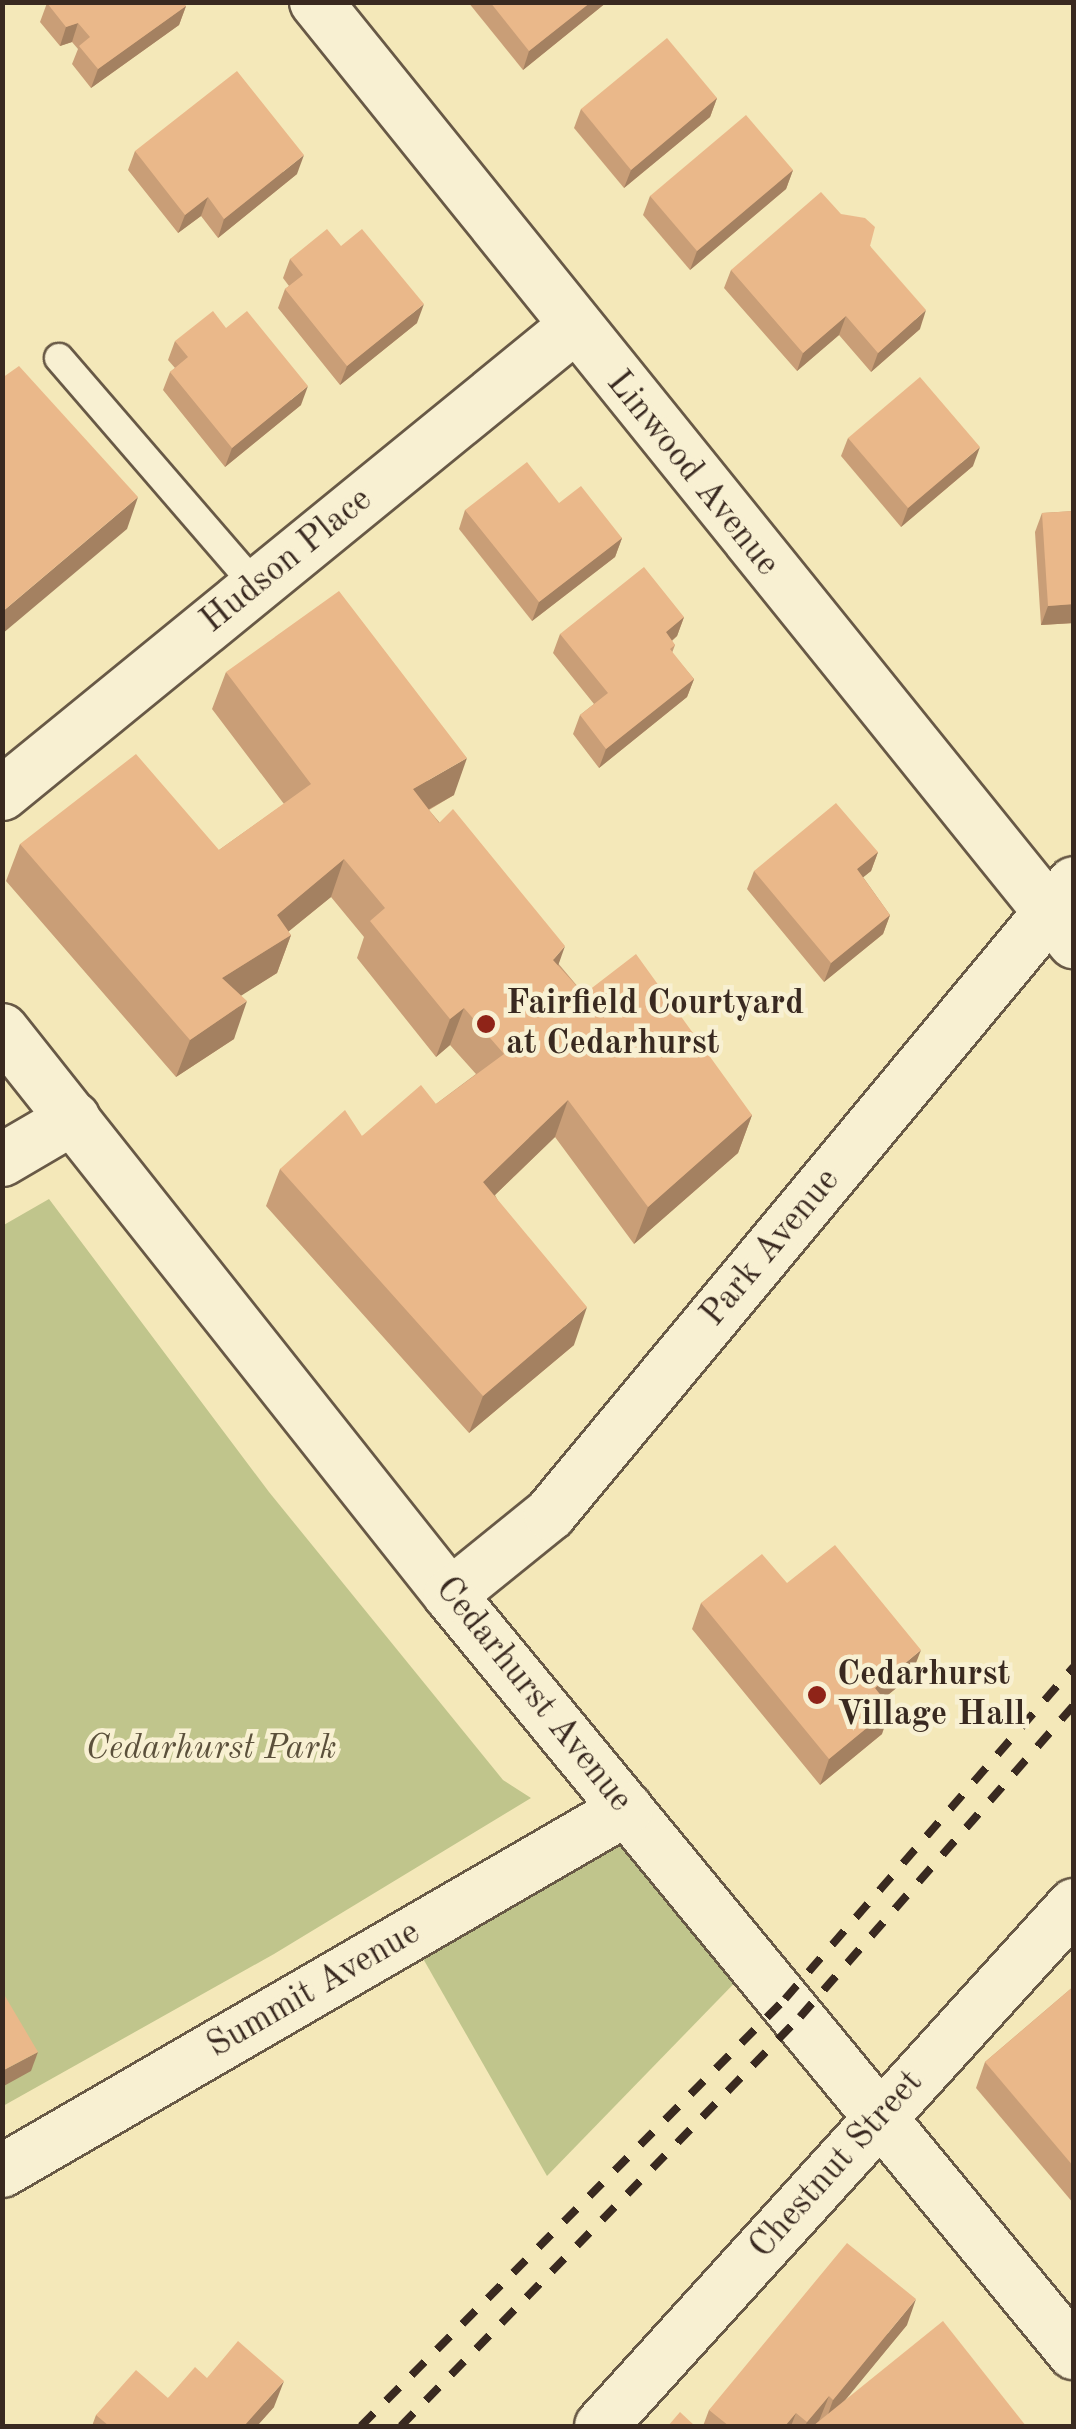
<!DOCTYPE html>
<style>
body{margin:0}
#map{position:relative;width:1076px;height:2429px;overflow:hidden;background:#f4e8b9;font-family:"Old Standard TT",serif}
div>[style]{position:absolute}
.green>*{inset:0;background:#c0c58c}
.roads{filter:drop-shadow(2px 0 #685946) drop-shadow(-2px 0 #685946) drop-shadow(0 2px #685946) drop-shadow(0 -2px #685946)}
.service>*{height:28px;margin:-14px;padding:0 14px;transform-origin:14px;border-radius:14px;background:#f8f0d2}
.minor>*{height:52px;margin:-26px;padding:0 26px;transform-origin:26px;border-radius:26px;background:#f8f0d2}
.rail>*{height:8px;margin-top:-4px;transform-origin:0;background:repeating-linear-gradient(90deg,#392920 0 18px,transparent 0 36px)}
.wall>*{inset:0;background:#c99e77}
.shaded-wall>*{inset:0;background:#a48161}
.building>*{inset:0;background:#eab88a}
.dots>*{width:28px;height:28px;translate:-50% -50%;box-sizing:border-box;border:5px solid #f8f0d2;border-radius:50%}
span{translate:-50% -50%;white-space:nowrap;text-align:center;line-height:1.15;-webkit-text-stroke:9px #f8f0d2;paint-order:stroke}
.street-label{font-size:35px;color:#392920}
.poi-label{font-size:35px;color:#392920;font-weight:700}
.left{translate:0 -50%;text-align:left}
.park-label{font-size:35px;color:#5b503b;font-style:italic}
.frame{position:absolute;inset:0;border:5px solid #392920;pointer-events:none}
</style>
<div id="map">
<div class="green">
<i style="clip-path:polygon(49px 1199px,269px 1492px,503px 1780px,531px 1798px,274px 1954px,3px 2106px,2px 1226px)"></i>
<i style="clip-path:polygon(618px 1810px,751px 1966px,547px 2176px,413px 1941px)"></i>
</div>
<div class="roads">
<div class="service">
<i style="left:59px;top:358px;width:301px;rotate:49.2deg"></i>
</div>
<div class="minor">
<i style="left:316px;top:2px;width:1208px;rotate:51.12deg"></i>
<i style="left:2px;top:794px;width:737px;rotate:-39.22deg"></i>
<i style="left:2px;top:1030px;width:721px;rotate:51.59deg"></i>
<i style="left:450px;top:1595px;width:982px;rotate:50.54deg"></i>
<i style="left:2px;top:1160px;width:83px;rotate:-30.3deg"></i>
<i style="left:450px;top:1595px;width:129px;rotate:-39deg"></i>
<i style="left:550px;top:1514px;width:820px;rotate:-50.29deg"></i>
<i style="left:2px;top:2171px;width:722px;rotate:-30.08deg"></i>
<i style="left:601px;top:2426px;width:704px;rotate:-47.76deg"></i>
</div>
</div>
<div class="rail">
<i style="left:361px;top:2426px;width:602px;rotate:-45.2deg"></i>
<i style="left:785px;top:1999px;width:440px;rotate:-49deg"></i>
<i style="left:401px;top:2426px;width:571px;rotate:-45.71deg"></i>
<i style="left:800px;top:2017px;width:415px;rotate:-48.7deg"></i>
</div>
<div class="wall">
<i style="clip-path:polygon(468px 2px,607px 2px,523px 70px)"></i>
<i style="clip-path:polygon(47px 3px,186px 6px,179px 25px,91px 88px,72px 64px,78px 49px,72px 42px,60px 46px,40px 22px)"></i>
<i style="clip-path:polygon(717px 98px,710px 117px,624px 188px,574px 128px,581px 109px)"></i>
<i style="clip-path:polygon(135px 151px,297px 174px,218px 238px,201px 216px,178px 233px,128px 170px)"></i>
<i style="clip-path:polygon(793px 170px,786px 189px,690px 270px,643px 215px,650px 196px)"></i>
<i style="clip-path:polygon(341px 246px,417px 323px,340px 385px,278px 308px,285px 289px,289px 286px,283px 278px,290px 259px)"></i>
<i style="clip-path:polygon(870px 246px,920px 329px,871px 372px,839px 335px,797px 371px,724px 288px,731px 270px)"></i>
<i style="clip-path:polygon(175px 341px,301px 405px,225px 467px,163px 390px,170px 372px,175px 368px,168px 360px)"></i>
<i style="clip-path:polygon(848px 438px,973px 466px,901px 527px,841px 456px)"></i>
<i style="clip-path:polygon(559px 503px,622px 538px,615px 557px,532px 621px,459px 529px,465px 510px)"></i>
<i style="clip-path:polygon(1074px 511px,1074px 623px,1041px 625px,1035px 532px,1042px 513px)"></i>
<i style="clip-path:polygon(684px 617px,677px 636px,672px 641px,675px 645px,672px 653px,694px 679px,687px 697px,599px 768px,573px 734px,580px 715px,594px 704px,553px 653px,560px 634px)"></i>
<i style="clip-path:polygon(226px 672px,454px 795px,429px 810px,584px 994px,752px 1115px,738px 1153px,634px 1244px,555px 1137px,495px 1195px,574px 1345px,469px 1433px,266px 1206px,280px 1169px,362px 1136px,436px 1104px,476px 1074px,450px 1045px,436px 1057px,357px 958px,364px 937px,331px 897px,288px 932px,291px 935px,277px 973px,241px 995px,234px 1039px,176px 1077px,6px 881px,20px 844px,219px 850px,284px 804px,212px 709px)"></i>
<i style="clip-path:polygon(878px 852px,871px 871px,863px 877px,890px 915px,883px 934px,824px 982px,747px 889px,754px 871px)"></i>
<i style="clip-path:polygon(787px 1583px,911px 1676px,884px 1698px,882px 1734px,820px 1785px,692px 1629px,701px 1603px)"></i>
<i style="clip-path:polygon(1074px 1986px,1074px 2204px,976px 2088px,985px 2062px)"></i>
<i style="clip-path:polygon(907px 2325px,842px 2403px,1026px 2426px,703px 2426px,709px 2410px)"></i>
<i style="clip-path:polygon(207px 2378px,274px 2407px,257px 2426px,92px 2426px,96px 2415px,168px 2398px)"></i>
</div>
<div class="shaded-wall">
<i style="clip-path:polygon(591px 2px,607px 2px,523px 70px,529px 51px)"></i>
<i style="clip-path:polygon(186px 6px,179px 25px,91px 88px,98px 69px)"></i>
<i style="clip-path:polygon(78px 23px,72px 42px,60px 46px,66px 27px)"></i>
<i style="clip-path:polygon(717px 98px,710px 117px,624px 188px,631px 170px)"></i>
<i style="clip-path:polygon(304px 155px,297px 174px,218px 238px,224px 219px)"></i>
<i style="clip-path:polygon(793px 170px,786px 189px,690px 270px,697px 251px)"></i>
<i style="clip-path:polygon(208px 197px,201px 216px,178px 233px,185px 215px)"></i>
<i style="clip-path:polygon(424px 304px,417px 323px,340px 385px,347px 366px)"></i>
<i style="clip-path:polygon(926px 310px,920px 329px,871px 372px,878px 353px)"></i>
<i style="clip-path:polygon(846px 316px,839px 335px,797px 371px,803px 353px)"></i>
<i style="clip-path:polygon(308px 386px,301px 405px,225px 467px,232px 448px)"></i>
<i style="clip-path:polygon(980px 447px,973px 466px,901px 527px,908px 508px)"></i>
<i style="clip-path:polygon(138px 497px,127px 529px,2px 634px,2px 612px)"></i>
<i style="clip-path:polygon(622px 538px,615px 557px,532px 621px,539px 602px)"></i>
<i style="clip-path:polygon(1074px 604px,1074px 623px,1041px 625px,1048px 606px)"></i>
<i style="clip-path:polygon(684px 617px,677px 636px,659px 651px,666px 632px)"></i>
<i style="clip-path:polygon(694px 679px,687px 697px,599px 768px,606px 749px)"></i>
<i style="clip-path:polygon(467px 758px,454px 795px,399px 826px,413px 789px)"></i>
<i style="clip-path:polygon(878px 852px,871px 871px,850px 888px,857px 869px)"></i>
<i style="clip-path:polygon(344px 859px,331px 897px,263px 952px,277px 915px)"></i>
<i style="clip-path:polygon(890px 915px,883px 934px,824px 982px,831px 963px)"></i>
<i style="clip-path:polygon(291px 935px,277px 973px,209px 1016px,222px 978px)"></i>
<i style="clip-path:polygon(565px 946px,552px 983px,553px 960px)"></i>
<i style="clip-path:polygon(247px 1001px,234px 1039px,176px 1077px,190px 1040px)"></i>
<i style="clip-path:polygon(464px 1008px,450px 1045px,436px 1057px,450px 1019px)"></i>
<i style="clip-path:polygon(568px 1100px,555px 1137px,470px 1219px,483px 1182px)"></i>
<i style="clip-path:polygon(752px 1115px,738px 1153px,634px 1244px,648px 1207px)"></i>
<i style="clip-path:polygon(587px 1307px,574px 1345px,469px 1433px,483px 1396px)"></i>
<i style="clip-path:polygon(921px 1650px,911px 1676px,866px 1713px,875px 1688px)"></i>
<i style="clip-path:polygon(891px 1708px,882px 1734px,820px 1785px,829px 1759px)"></i>
<i style="clip-path:polygon(38px 2052px,31px 2071px,2px 2087px,2px 2071px)"></i>
<i style="clip-path:polygon(916px 2299px,907px 2325px,824px 2426px,833px 2400px)"></i>
<i style="clip-path:polygon(284px 2381px,274px 2407px,257px 2426px,244px 2426px)"></i>
<i style="clip-path:polygon(829px 2396px,819px 2421px,815px 2426px,805px 2426px,807px 2422px)"></i>
<i style="clip-path:polygon(796px 2413px,791px 2426px,785px 2426px)"></i>
</div>
<div class="building">
<i style="clip-path:polygon(48px 2px,183px 2px,186px 6px,98px 69px,79px 46px,90px 37px,78px 23px,66px 27px,47px 3px)"></i>
<i style="clip-path:polygon(490px 2px,591px 2px,529px 51px)"></i>
<i style="clip-path:polygon(667px 38px,717px 98px,631px 170px,581px 109px)"></i>
<i style="clip-path:polygon(237px 71px,304px 155px,224px 219px,208px 197px,185px 215px,135px 151px)"></i>
<i style="clip-path:polygon(746px 115px,793px 170px,697px 251px,650px 196px)"></i>
<i style="clip-path:polygon(821px 192px,841px 214px,865px 218px,875px 227px,870px 246px,926px 310px,878px 353px,846px 316px,803px 353px,731px 270px)"></i>
<i style="clip-path:polygon(327px 229px,341px 246px,362px 229px,424px 304px,347px 366px,285px 289px,303px 275px,290px 259px)"></i>
<i style="clip-path:polygon(213px 311px,226px 328px,247px 311px,308px 386px,232px 448px,170px 372px,188px 357px,175px 341px)"></i>
<i style="clip-path:polygon(19px 366px,138px 497px,2px 612px,2px 378px)"></i>
<i style="clip-path:polygon(920px 377px,980px 447px,908px 508px,848px 438px)"></i>
<i style="clip-path:polygon(527px 462px,559px 503px,581px 486px,622px 538px,539px 602px,465px 510px)"></i>
<i style="clip-path:polygon(1074px 511px,1074px 604px,1048px 606px,1042px 513px)"></i>
<i style="clip-path:polygon(644px 567px,684px 617px,666px 632px,675px 645px,670px 649px,694px 679px,606px 749px,580px 715px,608px 693px,560px 634px)"></i>
<i style="clip-path:polygon(339px 591px,467px 758px,413px 789px,439px 823px,453px 809px,565px 946px,553px 960px,584px 994px,636px 954px,752px 1115px,648px 1207px,568px 1100px,483px 1182px,587px 1307px,483px 1396px,280px 1169px,345px 1110px,362px 1136px,421px 1085px,436px 1104px,504px 1054px,464px 1008px,450px 1019px,370px 921px,385px 908px,344px 859px,277px 915px,291px 935px,222px 978px,247px 1001px,190px 1040px,20px 844px,136px 754px,219px 850px,311px 784px,226px 672px)"></i>
<i style="clip-path:polygon(836px 803px,878px 852px,857px 869px,890px 915px,831px 963px,754px 871px)"></i>
<i style="clip-path:polygon(835px 1545px,921px 1650px,875px 1688px,891px 1708px,829px 1759px,701px 1603px,762px 1554px,787px 1583px)"></i>
<i style="clip-path:polygon(1074px 1986px,1074px 2167px,985px 2062px)"></i>
<i style="clip-path:polygon(2px 1991px,38px 2052px,2px 2071px)"></i>
<i style="clip-path:polygon(847px 2243px,916px 2299px,833px 2400px,829px 2396px,807px 2422px,796px 2413px,785px 2426px,729px 2426px,709px 2410px)"></i>
<i style="clip-path:polygon(943px 2321px,1026px 2426px,813px 2426px)"></i>
<i style="clip-path:polygon(238px 2341px,284px 2381px,244px 2426px,109px 2426px,96px 2415px,136px 2370px,168px 2398px,195px 2367px,207px 2378px)"></i>
<i style="clip-path:polygon(680px 2412px,695px 2426px,668px 2426px)"></i>
</div>
<div class="dots">
<i style="left:486px;top:1024px;background:#8f2418"></i>
<i style="left:817px;top:1695px;background:#8f2418"></i>
</div>
<div class="street-label">
<span style="left:692px;top:474px;rotate:51deg">Linwood Avenue</span>
<span style="left:287px;top:561px;rotate:-39deg">Hudson Place</span>
<span style="left:771px;top:1248px;rotate:-50deg">Park Avenue</span>
<span style="left:533px;top:1695px;rotate:51deg">Cedarhurst Avenue</span>
<span style="left:314px;top:1990px;rotate:-30deg">Summit Avenue</span>
<span style="left:837px;top:2165px;rotate:-48deg">Chestnut Street</span>
</div>
<div class="poi-label">
<span class="left" style="left:506px;top:1024px">Fairfield Courtyard<br>at Cedarhurst</span>
<span class="left" style="left:837px;top:1695px">Cedarhurst<br>Village Hall</span>
</div>
<div class="park-label">
<span style="left:211px;top:1749px">Cedarhurst Park</span>
</div>
<div class="frame"></div>
</div>
